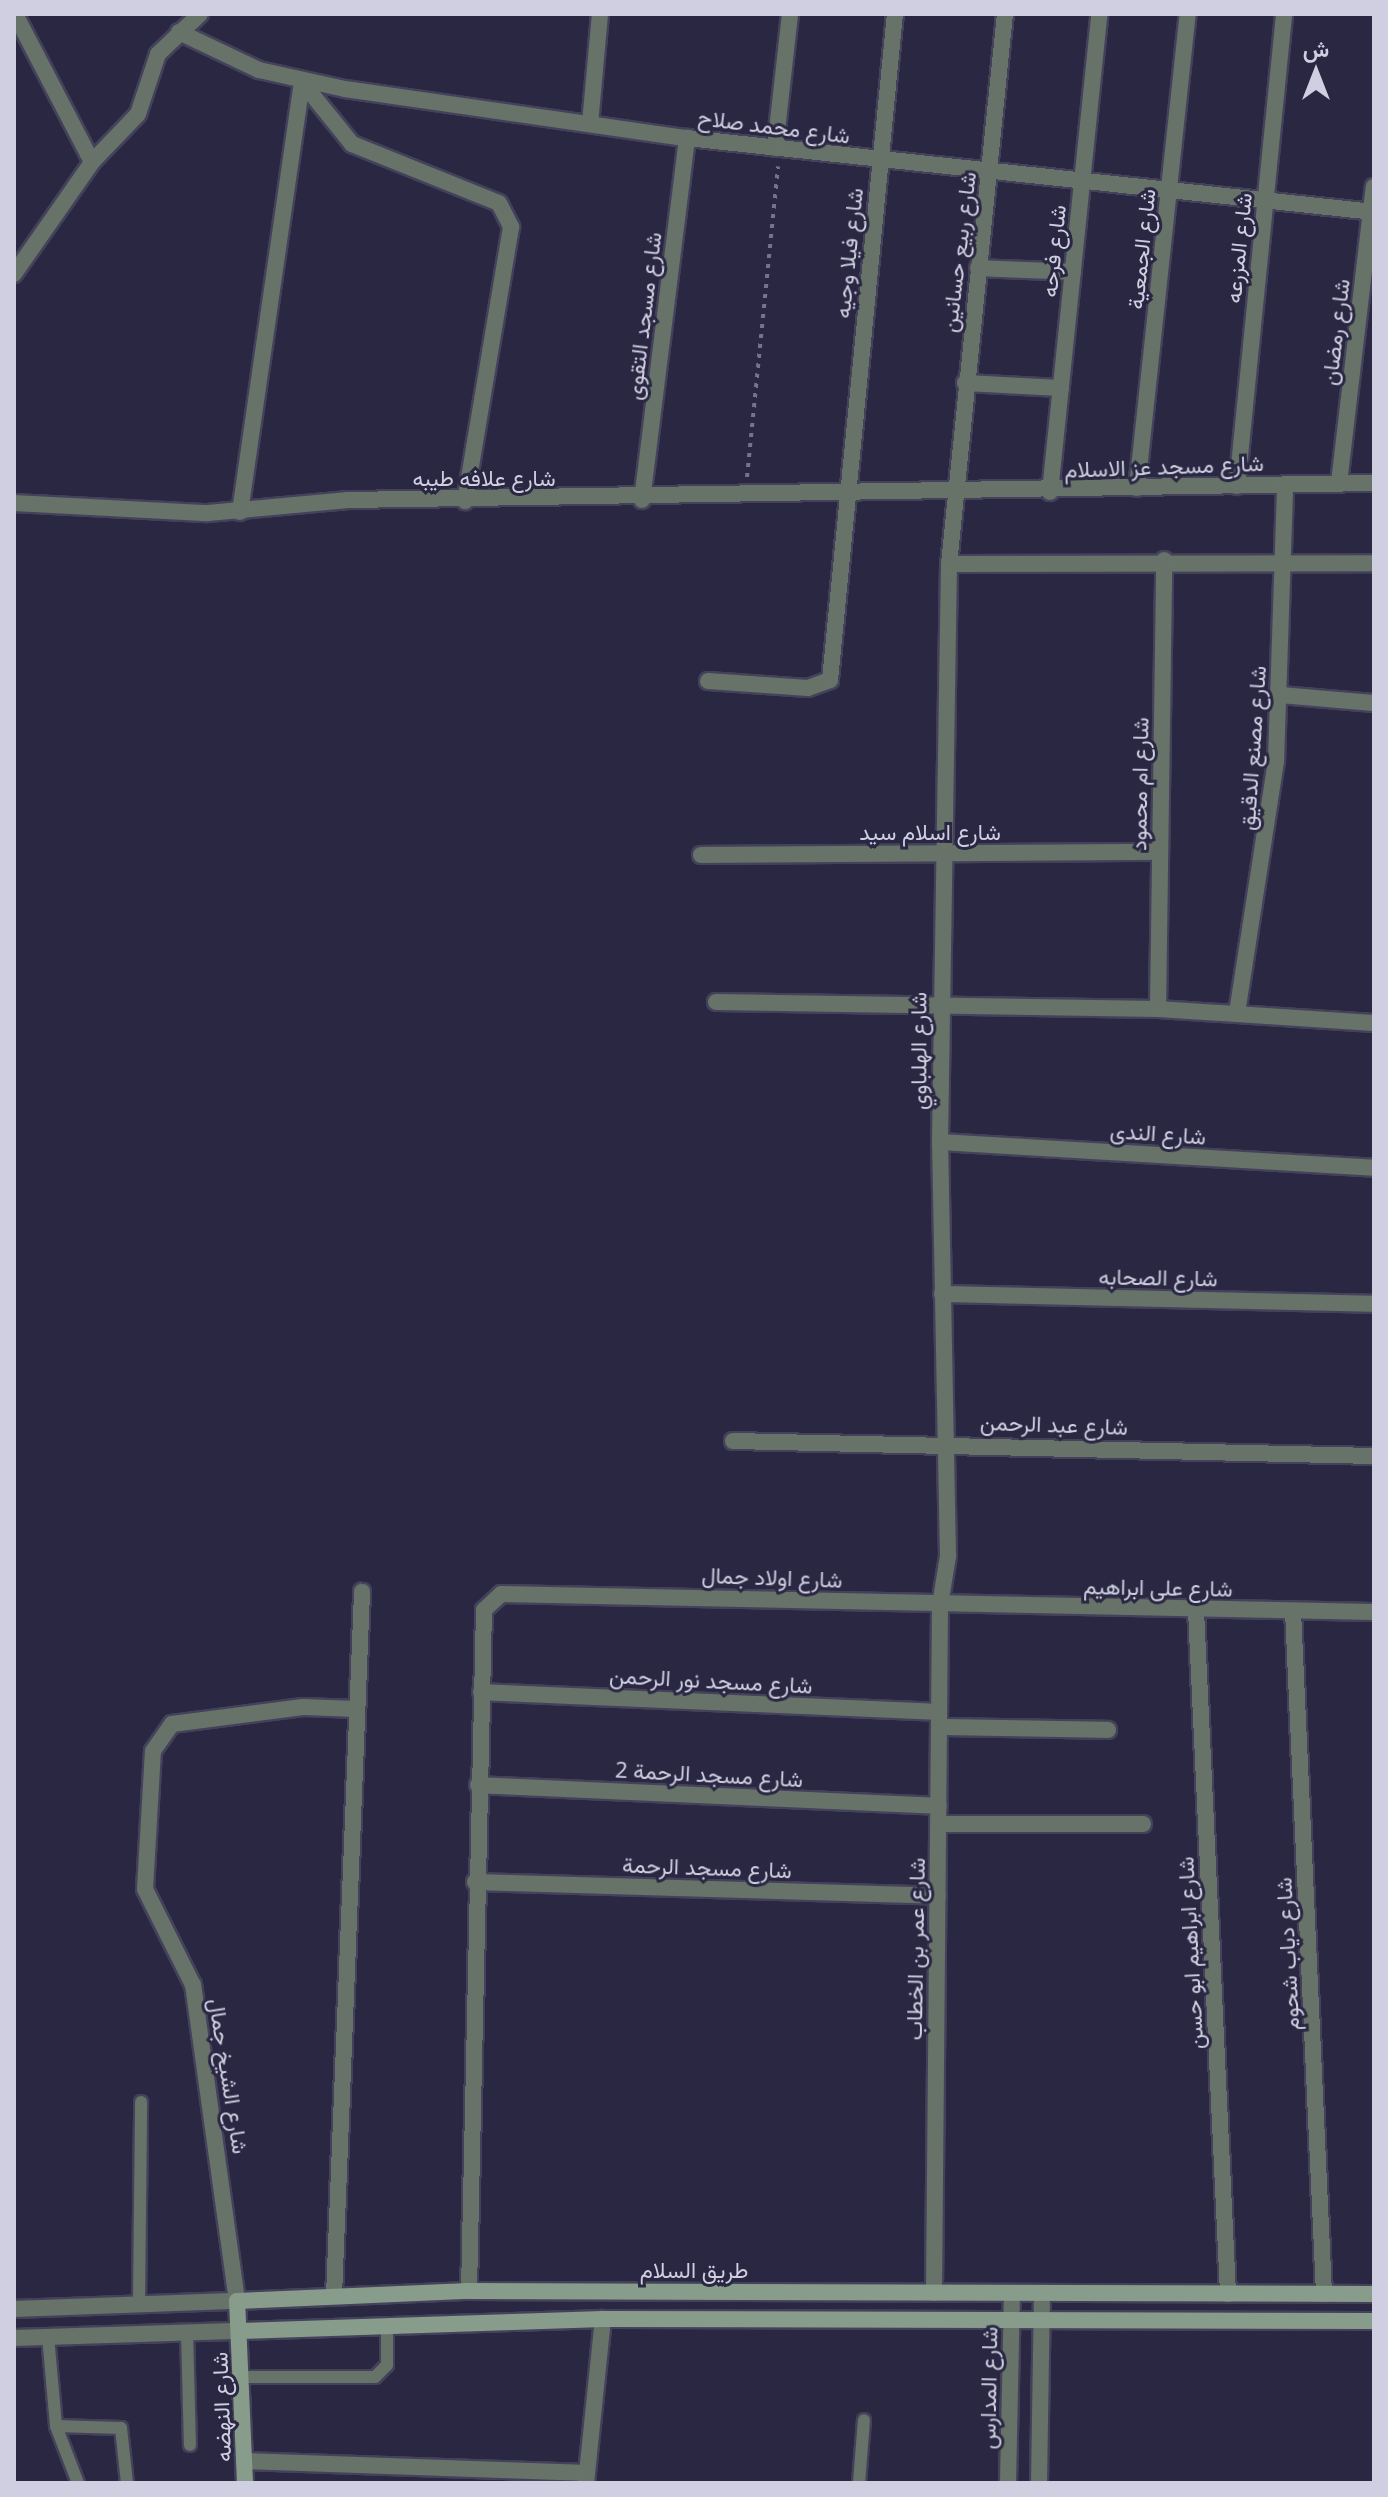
<!DOCTYPE html>
<meta charset="utf-8">
<style>
body{margin:0}
#map{position:relative;width:1388px;height:2497px;overflow:hidden;background:#292742;font-family:"Noto Sans",Vazirmatn,sans-serif}
div>[style]{position:absolute}
.path>*{height:4px;margin-top:-2px;transform-origin:0;background:repeating-linear-gradient(90deg,#76748b 0 4px,transparent 0 10px)}
.roads{filter:drop-shadow(2px 0 #44425b) drop-shadow(-2px 0 #44425b) drop-shadow(0 2px #44425b) drop-shadow(0 -2px #44425b)}
.lane>*{height:12px;margin:-6px;padding:0 6px;transform-origin:6px;border-radius:6px;background:#677369}
.street>*{height:16px;margin:-8px;padding:0 8px;transform-origin:8px;border-radius:8px;background:#677369}
.secondary>*{height:16px;margin:-8px;padding:0 8px;transform-origin:8px;border-radius:8px;background:#889c8b}
span{translate:-50% -50%;white-space:nowrap;text-align:center;line-height:1.15;-webkit-text-stroke:6px #292742;paint-order:stroke}
.street-label{font-size:22px;color:#d0cfe1}
.frame{position:absolute;inset:0;border:16px solid #d0cfe1;pointer-events:none}
.north{position:absolute;left:1276px;top:32px;width:80px;height:80px;-webkit-text-stroke:6px #292742;paint-order:stroke;rotate:0deg;font-size:22px;font-weight:700;line-height:32px;text-align:center;color:#d0cfe1}
.north::after{content:'';display:block;margin:auto;width:28px;height:36px;background:#d0cfe1;clip-path:polygon(50% 0,100% 100%,50% 72%,0 100%)}
</style>
<div id="map">
<div class="path">
<i style="left:747px;top:477px;width:312px;rotate:-84.3deg"></i>
</div>
<div class="roads">
<div class="lane">
<i style="left:139px;top:2304px;width:202px;rotate:-89.4deg"></i>
<i style="left:187px;top:2332px;width:113px;rotate:88.5deg"></i>
<i style="left:48px;top:2336px;width:90px;rotate:84.9deg"></i>
<i style="left:56px;top:2426px;width:61px;rotate:68.9deg"></i>
<i style="left:242px;top:2377px;width:133px"></i>
<i style="left:375px;top:2377px;width:17px;rotate:-45deg"></i>
<i style="left:387px;top:2365px;width:39px;rotate:-90deg"></i>
<i style="left:56px;top:2426px;width:65px;rotate:1.8deg"></i>
<i style="left:121px;top:2428px;width:55px;rotate:83.8deg"></i>
<i style="left:859px;top:2483px;width:63px;rotate:-85.5deg"></i>
</div>
<div class="street">
<i style="left:15px;top:14px;width:167px;rotate:62.5deg"></i>
<i style="left:179px;top:32px;width:89px;rotate:25.4deg"></i>
<i style="left:259px;top:70px;width:88px;rotate:12.5deg"></i>
<i style="left:345px;top:89px;width:345px;rotate:8.2deg"></i>
<i style="left:687px;top:138px;width:691px;rotate:6.15deg"></i>
<i style="left:302px;top:82px;width:80px;rotate:51.1deg"></i>
<i style="left:352px;top:144px;width:158px;rotate:21.9deg"></i>
<i style="left:499px;top:203px;width:27px;rotate:63deg"></i>
<i style="left:511px;top:227px;width:278px;rotate:99.5deg"></i>
<i style="left:590px;top:124px;width:110px;rotate:-84.8deg"></i>
<i style="left:775px;top:148px;width:135px;rotate:-83.6deg"></i>
<i style="left:978px;top:268px;width:95px;rotate:2.4deg"></i>
<i style="left:14px;top:274px;width:136px;rotate:-55.1deg"></i>
<i style="left:92px;top:162px;width:66px;rotate:-46.2deg"></i>
<i style="left:138px;top:114px;width:63px;rotate:-71.6deg"></i>
<i style="left:158px;top:54px;width:58px;rotate:-43.6deg"></i>
<i style="left:965px;top:383px;width:96px;rotate:3deg"></i>
<i style="left:1339px;top:483px;width:298px;rotate:-83.3deg"></i>
<i style="left:1237px;top:486px;width:474px;rotate:-84.3deg"></i>
<i style="left:1137px;top:488px;width:477px;rotate:-83.9deg"></i>
<i style="left:1050px;top:492px;width:481px;rotate:-84.1deg"></i>
<i style="left:642px;top:500px;width:365px;rotate:-82.9deg"></i>
<i style="left:14px;top:503px;width:194px;rotate:3deg"></i>
<i style="left:208px;top:513px;width:141px;rotate:-5.3deg"></i>
<i style="left:348px;top:500px;width:1026px;rotate:-0.95deg"></i>
<i style="left:240px;top:512px;width:434px;rotate:-81.8deg"></i>
<i style="left:949px;top:564px;width:425px;rotate:-0.1deg"></i>
<i style="left:708px;top:681px;width:100px;rotate:4deg"></i>
<i style="left:808px;top:688px;width:23px;rotate:-20deg"></i>
<i style="left:830px;top:680px;width:669px;rotate:-84.43deg"></i>
<i style="left:1280px;top:695px;width:94px;rotate:4.9deg"></i>
<i style="left:701px;top:855px;width:459px;rotate:-0.4deg"></i>
<i style="left:716px;top:1002px;width:442px;rotate:0.9deg"></i>
<i style="left:1158px;top:1009px;width:216px;rotate:3.7deg"></i>
<i style="left:1158px;top:1009px;width:449px;rotate:-89.2deg"></i>
<i style="left:1237px;top:1013px;width:255px;rotate:-81.2deg"></i>
<i style="left:1276px;top:761px;width:276px;rotate:-88.1deg"></i>
<i style="left:940px;top:1142px;width:435px;rotate:3.4deg"></i>
<i style="left:942px;top:1294px;width:432px;rotate:1.3deg"></i>
<i style="left:733px;top:1441px;width:641px;rotate:1.34deg"></i>
<i style="left:1196px;top:1610px;width:685px;rotate:87.32deg"></i>
<i style="left:1293px;top:1611px;width:684px;rotate:87.4deg"></i>
<i style="left:481px;top:1692px;width:458px;rotate:2.5deg"></i>
<i style="left:939px;top:1727px;width:169px;rotate:1deg"></i>
<i style="left:478px;top:1785px;width:461px;rotate:2.6deg"></i>
<i style="left:938px;top:1824px;width:205px"></i>
<i style="left:475px;top:1882px;width:463px;rotate:1.7deg"></i>
<i style="left:469px;top:2291px;width:681px;rotate:-88.74deg"></i>
<i style="left:484px;top:1610px;width:23px;rotate:-43deg"></i>
<i style="left:501px;top:1594px;width:873px;rotate:1.18deg"></i>
<i style="left:934px;top:2293px;width:688px;rotate:-89.5deg"></i>
<i style="left:940px;top:1605px;width:50px;rotate:-80.7deg"></i>
<i style="left:948px;top:1556px;width:414px;rotate:-91.1deg"></i>
<i style="left:940px;top:1142px;width:578px;rotate:-89.11deg"></i>
<i style="left:949px;top:564px;width:553px;rotate:-84.19deg"></i>
<i style="left:334px;top:2296px;width:705px;rotate:-87.72deg"></i>
<i style="left:14px;top:2309px;width:223px;rotate:-2.1deg"></i>
<i style="left:237px;top:2301px;width:319px;rotate:-97.9deg"></i>
<i style="left:193px;top:1985px;width:107px;rotate:-116.6deg"></i>
<i style="left:145px;top:1889px;width:138px;rotate:-86.7deg"></i>
<i style="left:153px;top:1751px;width:33px;rotate:-55deg"></i>
<i style="left:172px;top:1724px;width:132px;rotate:-7.4deg"></i>
<i style="left:303px;top:1707px;width:54px;rotate:2.1deg"></i>
<i style="left:14px;top:2338px;width:227px;rotate:-1.8deg"></i>
<i style="left:245px;top:2461px;width:342px;rotate:2deg"></i>
<i style="left:586px;top:2483px;width:165px;rotate:-84.1deg"></i>
<i style="left:1008px;top:2483px;width:189px;rotate:-88.8deg"></i>
<i style="left:1039px;top:2483px;width:189px;rotate:-89.1deg"></i>
</div>
<div class="secondary">
<i style="left:241px;top:2331px;width:362px;rotate:-1.9deg"></i>
<i style="left:603px;top:2319px;width:771px;rotate:0.15deg"></i>
<i style="left:245px;top:2483px;width:182px;rotate:-92.5deg"></i>
<i style="left:237px;top:2301px;width:232px;rotate:-2.5deg"></i>
<i style="left:469px;top:2291px;width:905px;rotate:0.19deg"></i>
</div>
</div>
<div class="street-label">
<span style="left:774px;top:126px;rotate:7deg">شارع محمد صلاح</span>
<span style="left:1238px;top:248px;rotate:-84deg">شارع المزرعه</span>
<span style="left:1141px;top:249px;rotate:-84deg">شارع الجمعية</span>
<span style="left:1053px;top:251px;rotate:-84deg">شارع فرحه</span>
<span style="left:958px;top:252px;rotate:-83deg">شارع ربيع حسانين</span>
<span style="left:848px;top:253px;rotate:-84deg">شارع فيلا وجيه</span>
<span style="left:643px;top:316px;rotate:-83deg">شارع مسجد التقوى</span>
<span style="left:1335px;top:332px;rotate:-83deg">شارع رمضان</span>
<span style="left:1164px;top:466px;rotate:-2deg">شارع مسجد عز الاسلام</span>
<span style="left:484px;top:478px">شارع علافه طيبه</span>
<span style="left:1252px;top:748px;rotate:-86deg">شارع مصنع الدقيق</span>
<span style="left:1139px;top:784px;rotate:-89deg">شارع ام محمود</span>
<span style="left:930px;top:832px">شارع اسلام سيد</span>
<span style="left:918px;top:1051px;rotate:-90deg">شارع الهلباوي</span>
<span style="left:1158px;top:1133px;rotate:4deg">شارع الندى</span>
<span style="left:1158px;top:1277px;rotate:1deg">شارع الصحابه</span>
<span style="left:1054px;top:1424px;rotate:2deg">شارع عبد الرحمن</span>
<span style="left:772px;top:1577px;rotate:2deg">شارع اولاد جمال</span>
<span style="left:1158px;top:1587px;rotate:1deg">شارع على ابراهيم</span>
<span style="left:711px;top:1680px;rotate:3deg">شارع مسجد نور الرحمن</span>
<span style="left:709px;top:1774px;rotate:3deg">شارع مسجد الرحمة 2</span>
<span style="left:707px;top:1867px;rotate:2deg">شارع مسجد الرحمة</span>
<span style="left:915px;top:1949px;rotate:-89deg">شارع عمر بن الخطاب</span>
<span style="left:1190px;top:1953px;rotate:-93deg">شارع ابراهيم ابو حسن</span>
<span style="left:1287px;top:1954px;rotate:-93deg">شارع دياب شحوم</span>
<span style="left:229px;top:2076px;rotate:81deg">شارع الشيخ جمال</span>
<span style="left:694px;top:2270px">طريق السلام</span>
<span style="left:988px;top:2388px;rotate:-89deg">شارع المدارس</span>
<span style="left:221px;top:2407px;rotate:-92deg">شارع النهضه</span>
</div>
<div class="frame"></div>
<div class="north">ش</div>
</div>
